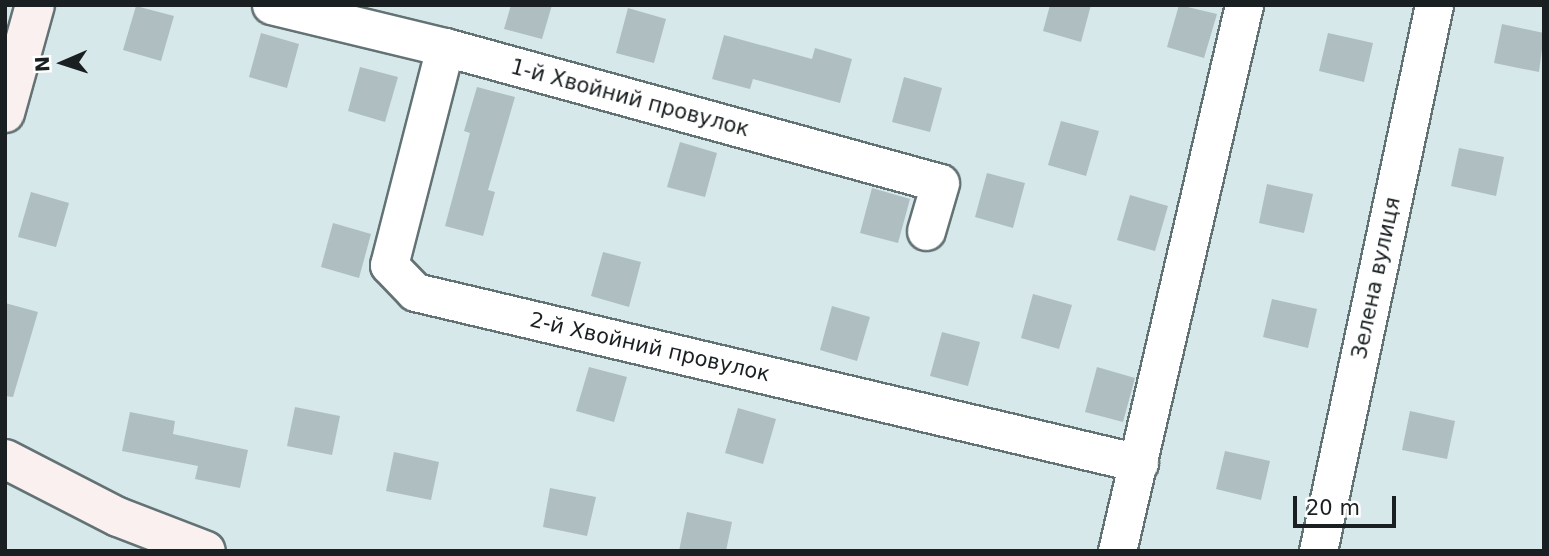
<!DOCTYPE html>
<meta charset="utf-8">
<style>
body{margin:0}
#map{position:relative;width:1549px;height:556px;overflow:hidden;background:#d7e8eb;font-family:"DejaVu Sans",sans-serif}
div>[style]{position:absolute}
.building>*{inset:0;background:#aebec1}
.roads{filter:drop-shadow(2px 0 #637274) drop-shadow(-2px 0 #637274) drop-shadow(0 2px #637274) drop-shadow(0 -2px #637274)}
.street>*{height:37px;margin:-18.5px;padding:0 18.5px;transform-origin:18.5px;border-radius:18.5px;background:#fff}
.secondary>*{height:38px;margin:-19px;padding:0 19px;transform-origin:19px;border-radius:19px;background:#faf0f0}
span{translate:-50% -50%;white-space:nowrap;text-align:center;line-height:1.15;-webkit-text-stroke:7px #fff;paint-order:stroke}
.street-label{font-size:21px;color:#1a2021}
.frame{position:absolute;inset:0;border:7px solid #1a2021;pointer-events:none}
.north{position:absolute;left:28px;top:28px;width:70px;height:70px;-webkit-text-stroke:5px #fff;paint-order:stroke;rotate:267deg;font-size:19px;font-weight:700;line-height:28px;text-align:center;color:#1a2021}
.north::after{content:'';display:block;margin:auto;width:24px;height:32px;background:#1a2021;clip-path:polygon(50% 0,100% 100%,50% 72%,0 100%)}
.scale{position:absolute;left:1293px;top:496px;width:103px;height:32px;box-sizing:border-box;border:4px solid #1a2021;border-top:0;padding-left:9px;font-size:21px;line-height:24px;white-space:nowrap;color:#1a2021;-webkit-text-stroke:5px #fff;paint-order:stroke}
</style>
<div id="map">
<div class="building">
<i style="clip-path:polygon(511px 5px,552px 5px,542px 39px,504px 29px)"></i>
<i style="clip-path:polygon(1050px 5px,1091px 5px,1081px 42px,1043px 31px)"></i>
<i style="clip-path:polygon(1179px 5px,1217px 14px,1204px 58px,1167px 47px)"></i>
<i style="clip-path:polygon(136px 6px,174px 16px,161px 61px,123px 50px)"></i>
<i style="clip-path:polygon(628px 8px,666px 19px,654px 63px,616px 53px)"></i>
<i style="clip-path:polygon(1502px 24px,1544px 33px,1539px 72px,1494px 63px)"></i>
<i style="clip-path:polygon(261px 33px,299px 44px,287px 88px,249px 77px)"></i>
<i style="clip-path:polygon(1328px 33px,1373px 43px,1364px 82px,1319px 71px)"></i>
<i style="clip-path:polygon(724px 35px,812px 59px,815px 48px,852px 59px,840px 103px,753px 79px,750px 89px,712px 79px)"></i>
<i style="clip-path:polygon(360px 67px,398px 77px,385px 122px,348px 111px)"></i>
<i style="clip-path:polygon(904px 77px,942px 88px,930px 132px,892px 122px)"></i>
<i style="clip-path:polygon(477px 87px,515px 97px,488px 190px,495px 192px,483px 236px,445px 226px,470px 133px,464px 131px)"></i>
<i style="clip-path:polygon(1061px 121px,1099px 131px,1086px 176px,1048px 165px)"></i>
<i style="clip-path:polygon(680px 142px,717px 153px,705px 197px,667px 187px)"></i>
<i style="clip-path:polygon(1459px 148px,1504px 157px,1496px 196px,1451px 186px)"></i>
<i style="clip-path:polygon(987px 173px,1025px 183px,1013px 228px,975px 217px)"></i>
<i style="clip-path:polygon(1267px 184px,1313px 194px,1304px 233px,1259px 223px)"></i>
<i style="clip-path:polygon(872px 188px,910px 199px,898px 243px,860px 233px)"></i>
<i style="clip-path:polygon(31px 192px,69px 203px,56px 247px,18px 237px)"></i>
<i style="clip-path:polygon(1130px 195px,1168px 206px,1155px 251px,1117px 240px)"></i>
<i style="clip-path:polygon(333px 223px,371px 234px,359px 278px,321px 267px)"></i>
<i style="clip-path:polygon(603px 252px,641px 262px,629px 307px,591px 296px)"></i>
<i style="clip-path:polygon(1033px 294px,1072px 305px,1059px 349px,1021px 338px)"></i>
<i style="clip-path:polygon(1272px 299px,1317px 309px,1308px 348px,1263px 337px)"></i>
<i style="clip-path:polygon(5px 303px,38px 312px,13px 397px,5px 396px)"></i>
<i style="clip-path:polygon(832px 306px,870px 317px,857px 361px,820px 350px)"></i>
<i style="clip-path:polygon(942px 332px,980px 342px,968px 386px,930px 376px)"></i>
<i style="clip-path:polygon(589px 367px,627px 377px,614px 422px,576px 411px)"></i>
<i style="clip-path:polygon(1097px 367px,1135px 378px,1123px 422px,1085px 412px)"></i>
<i style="clip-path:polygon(295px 407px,340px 416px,332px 455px,287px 446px)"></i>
<i style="clip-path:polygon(738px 408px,776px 419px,763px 464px,725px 453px)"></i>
<i style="clip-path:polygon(1410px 411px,1455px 421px,1447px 459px,1402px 450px)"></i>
<i style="clip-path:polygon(130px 412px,175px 421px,173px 434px,248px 450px,240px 488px,195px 479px,198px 466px,122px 451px)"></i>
<i style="clip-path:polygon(1225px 451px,1270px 461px,1261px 500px,1216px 489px)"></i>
<i style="clip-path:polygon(394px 452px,439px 462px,431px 500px,386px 491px)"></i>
<i style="clip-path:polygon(550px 488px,596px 497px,587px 536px,543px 527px)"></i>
<i style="clip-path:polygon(687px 512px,732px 522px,726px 551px,679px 551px)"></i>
</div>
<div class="roads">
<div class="street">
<i style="left:271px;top:5px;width:179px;rotate:13.6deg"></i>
<i style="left:445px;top:47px;width:513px;rotate:15.36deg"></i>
<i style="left:940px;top:183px;width:50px;rotate:106.3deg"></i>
<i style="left:445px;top:47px;width:225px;rotate:104.4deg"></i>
<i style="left:389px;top:265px;width:37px;rotate:46deg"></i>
<i style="left:415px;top:292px;width:744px;rotate:13.29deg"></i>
<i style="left:1117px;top:551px;width:561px;rotate:-76.91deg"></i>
<i style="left:1318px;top:551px;width:558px;rotate:-78.01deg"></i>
</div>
<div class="secondary">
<i style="left:5px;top:113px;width:112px;rotate:-74.5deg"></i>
<i style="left:5px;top:459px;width:127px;rotate:27.2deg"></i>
<i style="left:118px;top:517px;width:94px;rotate:21.1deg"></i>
</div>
</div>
<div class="street-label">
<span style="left:630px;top:98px;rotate:15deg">1-й Хвойний провулок</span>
<span style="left:1376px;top:278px;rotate:-78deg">Зелена вулиця</span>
<span style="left:650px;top:347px;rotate:13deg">2-й Хвойний провулок</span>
</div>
<div class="frame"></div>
<div class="north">N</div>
<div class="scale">20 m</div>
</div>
